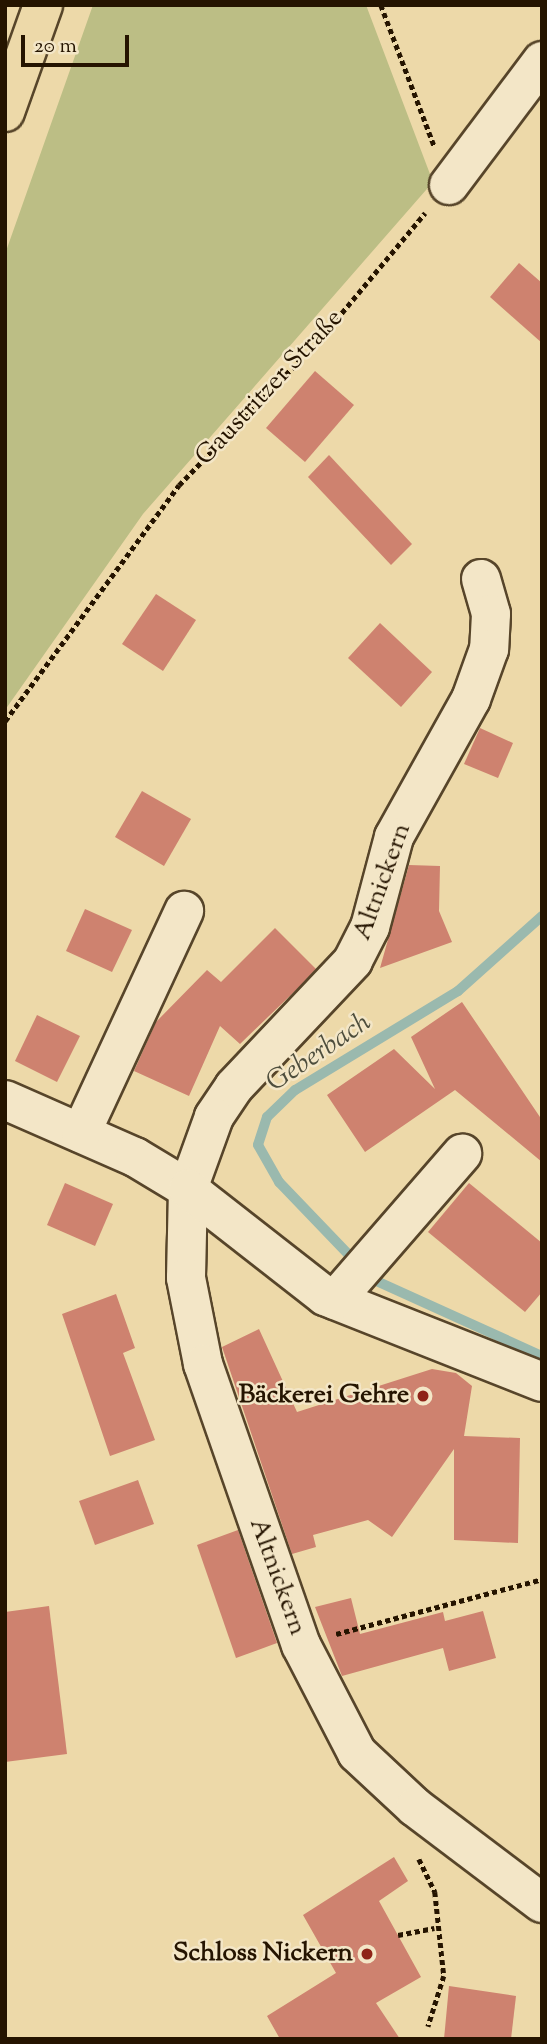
<!DOCTYPE html>
<meta charset="utf-8">
<style>
body{margin:0}
#map{position:relative;width:547px;height:2044px;overflow:hidden;background:#edd9a9;font-family:"Sorts Mill Goudy",serif}
div>[style]{position:absolute}
.green>*{inset:0;background:#bcbe85}
.stream>*{height:10px;margin:-5px;padding:0 5px;transform-origin:5px;border-radius:5px;background:#9ab9ae}
.building>*{inset:0;background:#ce826f}
.path>*{height:4.5px;margin-top:-2.25px;transform-origin:0;background:repeating-linear-gradient(90deg,#251400 0 5px,transparent 0 8.5px)}
.roads{filter:drop-shadow(2px 0 #57452a) drop-shadow(-2px 0 #57452a) drop-shadow(0 2px #57452a) drop-shadow(0 -2px #57452a)}
.minor>*{height:38px;margin:-19px;padding:0 19px;transform-origin:19px;border-radius:19px;background:#f3e6c7}
.major>*{height:38px;margin:-19px;padding:0 19px;transform-origin:19px;border-radius:19px;background:#edd9a9}
.dots>*{width:19px;height:19px;translate:-50% -50%;box-sizing:border-box;border:4px solid #f3e6c7;border-radius:50%}
span{translate:-50% -50%;white-space:nowrap;text-align:center;line-height:1.15;-webkit-text-stroke:5px #f3e6c7;paint-order:stroke}
.street-label{font-size:26px;color:#251400}
.poi-label{font-size:26px;color:#251400;font-weight:700}
.right{translate:-100% -50%;text-align:right}
.water-label{font-size:28px;color:#4e4e3d;font-style:italic}
.frame{position:absolute;inset:0;border:7px solid #251400;pointer-events:none}
.scale{position:absolute;left:21px;top:35px;width:108px;height:32px;box-sizing:border-box;border:4px solid #251400;border-top:0;padding-left:9px;font-size:21px;line-height:24px;white-space:nowrap;color:#251400;-webkit-text-stroke:5px #f3e6c7;paint-order:stroke}
</style>
<div id="map">
<div class="green">
<i style="clip-path:polygon(93px 5px,366px 5px,433px 182px,143px 514px,5px 710px,5px 254px)"></i>
</div>
<div class="stream">
<i style="left:542px;top:916px;width:113px;rotate:138.2deg"></i>
<i style="left:458px;top:991px;width:191px;rotate:148.7deg"></i>
<i style="left:295px;top:1090px;width:39px;rotate:136deg"></i>
<i style="left:267px;top:1117px;width:29px;rotate:108deg"></i>
<i style="left:258px;top:1145px;width:43px;rotate:60.4deg"></i>
<i style="left:279px;top:1182px;width:134px;rotate:46.2deg"></i>
<i style="left:372px;top:1279px;width:187px;rotate:24.4deg"></i>
</div>
<div class="building">
<i style="clip-path:polygon(519px 263px,542px 283px,542px 343px,490px 297px)"></i>
<i style="clip-path:polygon(315px 371px,354px 405px,305px 462px,266px 428px)"></i>
<i style="clip-path:polygon(329px 455px,412px 544px,391px 565px,308px 477px)"></i>
<i style="clip-path:polygon(156px 594px,196px 620px,163px 671px,122px 644px)"></i>
<i style="clip-path:polygon(380px 623px,432px 672px,401px 707px,348px 658px)"></i>
<i style="clip-path:polygon(480px 728px,513px 743px,498px 778px,464px 764px)"></i>
<i style="clip-path:polygon(142px 791px,191px 819px,164px 866px,115px 837px)"></i>
<i style="clip-path:polygon(409px 865px,440px 866px,439px 911px,452px 942px,380px 968px)"></i>
<i style="clip-path:polygon(85px 909px,132px 930px,112px 972px,66px 951px)"></i>
<i style="clip-path:polygon(275px 928px,316px 969px,297px 989px,240px 1044px,220px 1026px,189px 1096px,134px 1071px,156px 1022px,207px 970px,221px 982px)"></i>
<i style="clip-path:polygon(462px 1002px,542px 1120px,542px 1162px,455px 1090px,365px 1152px,327px 1095px,394px 1049px,435px 1089px,411px 1037px)"></i>
<i style="clip-path:polygon(37px 1015px,80px 1036px,57px 1082px,15px 1061px)"></i>
<i style="clip-path:polygon(65px 1183px,113px 1204px,95px 1246px,47px 1225px)"></i>
<i style="clip-path:polygon(469px 1183px,542px 1243px,542px 1292px,525px 1312px,428px 1232px)"></i>
<i style="clip-path:polygon(116px 1294px,135px 1348px,123px 1353px,155px 1440px,110px 1456px,62px 1314px)"></i>
<i style="clip-path:polygon(259px 1329px,297px 1412px,432px 1369px,456px 1373px,472px 1386px,464px 1436px,520px 1438px,518px 1543px,454px 1540px,454px 1449px,392px 1537px,368px 1520px,313px 1535px,316px 1547px,292px 1554px,222px 1347px)"></i>
<i style="clip-path:polygon(138px 1480px,154px 1524px,95px 1545px,79px 1501px)"></i>
<i style="clip-path:polygon(238px 1530px,277px 1643px,236px 1658px,197px 1545px)"></i>
<i style="clip-path:polygon(351px 1598px,360px 1634px,443px 1612px,445px 1621px,483px 1611px,496px 1658px,449px 1671px,443px 1648px,342px 1676px,315px 1607px)"></i>
<i style="clip-path:polygon(49px 1606px,67px 1754px,5px 1762px,5px 1612px)"></i>
<i style="clip-path:polygon(394px 1857px,408px 1881px,379px 1901px,421px 1977px,376px 2003px,400px 2039px,280px 2039px,267px 2016px,336px 1973px,303px 1915px)"></i>
<i style="clip-path:polygon(449px 1986px,516px 1996px,511px 2039px,444px 2039px)"></i>
</div>
<div class="path">
<i style="left:381px;top:5px;width:150px;rotate:69.3deg"></i>
<i style="left:5px;top:721px;width:293px;rotate:-53.6deg"></i>
<i style="left:179px;top:485px;width:203px;rotate:-46deg"></i>
<i style="left:320px;top:339px;width:164px;rotate:-50.2deg"></i>
<i style="left:336px;top:1634px;width:213px;rotate:-14.9deg"></i>
<i style="left:419px;top:1859px;width:37px;rotate:64deg"></i>
<i style="left:435px;top:1892px;width:84px;rotate:83.9deg"></i>
<i style="left:444px;top:1976px;width:53px;rotate:107.4deg"></i>
<i style="left:398px;top:1935px;width:37px;rotate:-11deg"></i>
</div>
<div class="roads">
<div class="minor">
<i style="left:449px;top:185px;width:155px;rotate:-53.1deg"></i>
<i style="left:481px;top:579px;width:36px;rotate:74deg"></i>
<i style="left:491px;top:614px;width:35px;rotate:93deg"></i>
<i style="left:489px;top:649px;width:53px;rotate:109.8deg"></i>
<i style="left:471px;top:699px;width:158px;rotate:119.2deg"></i>
<i style="left:394px;top:837px;width:93px;rotate:104.9deg"></i>
<i style="left:370px;top:927px;width:38px;rotate:117deg"></i>
<i style="left:353px;top:961px;width:173px;rotate:133.4deg"></i>
<i style="left:234px;top:1087px;width:36px;rotate:124deg"></i>
<i style="left:214px;top:1117px;width:77px;rotate:109.9deg"></i>
<i style="left:188px;top:1189px;width:89px;rotate:91.3deg"></i>
<i style="left:186px;top:1278px;width:88px;rotate:78.8deg"></i>
<i style="left:203px;top:1364px;width:298px;rotate:70.8deg"></i>
<i style="left:301px;top:1645px;width:122px;rotate:62.6deg"></i>
<i style="left:357px;top:1753px;width:79px;rotate:43deg"></i>
<i style="left:415px;top:1807px;width:159px;rotate:37.1deg"></i>
<i style="left:5px;top:1100px;width:142px;rotate:23.7deg"></i>
<i style="left:135px;top:1157px;width:62px;rotate:31.1deg"></i>
<i style="left:188px;top:1189px;width:174px;rotate:38deg"></i>
<i style="left:325px;top:1296px;width:233px;rotate:21.6deg"></i>
<i style="left:81px;top:1133px;width:245px;rotate:-65.1deg"></i>
<i style="left:335px;top:1300px;width:194px;rotate:-49deg"></i>
</div>
<div class="major">
<i style="left:5px;top:112px;width:114px;rotate:-70.4deg"></i>
</div>
</div>
<div class="dots">
<i style="left:423px;top:1396px;background:#8f2418"></i>
<i style="left:367px;top:1954px;background:#8f2418"></i>
</div>
<div class="street-label">
<span style="left:270px;top:388px;rotate:-47deg">Gaustritzer Straße</span>
<span style="left:383px;top:882px;rotate:-70deg">Altnickern</span>
<span style="left:277px;top:1577px;rotate:70deg">Altnickern</span>
</div>
<div class="poi-label">
<span class="right" style="left:409px;top:1396px">Bäckerei Gehre</span>
<span class="right" style="left:353px;top:1954px">Schloss Nickern</span>
</div>
<div class="water-label">
<span style="left:319px;top:1053px;rotate:-34deg">Geberbach</span>
</div>
<div class="frame"></div>
<div class="scale">20 m</div>
</div>
